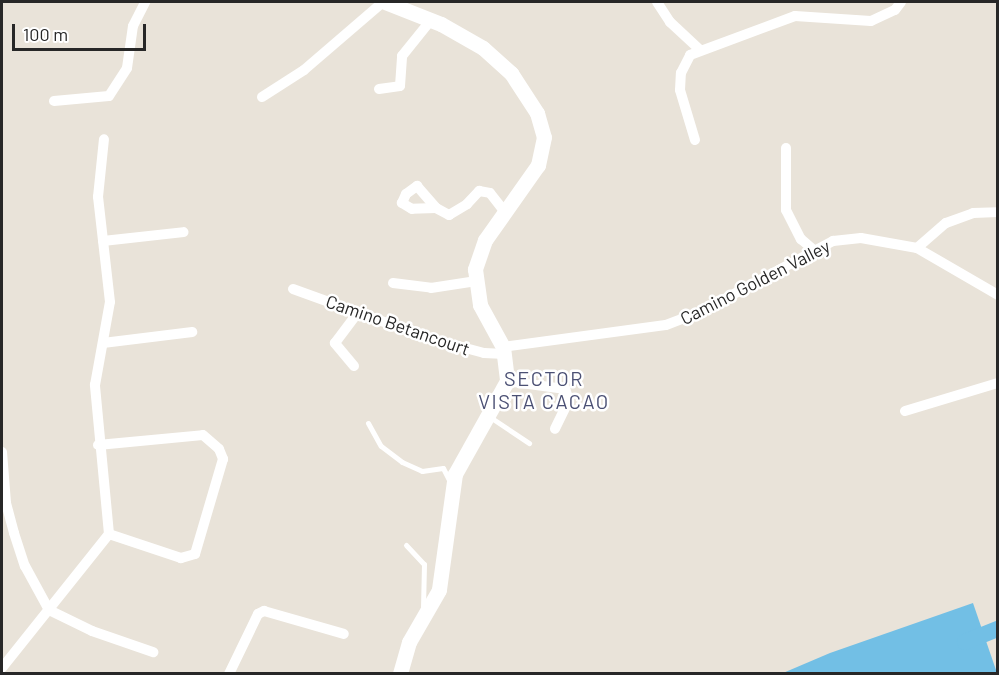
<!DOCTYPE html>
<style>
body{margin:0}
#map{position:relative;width:999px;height:675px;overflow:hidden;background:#e9e3d9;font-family:Barlow,sans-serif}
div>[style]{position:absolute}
.water>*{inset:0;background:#72bfe5}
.river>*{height:16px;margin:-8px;padding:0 8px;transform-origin:8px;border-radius:8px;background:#72bfe5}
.lane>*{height:5px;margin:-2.5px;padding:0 2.5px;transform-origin:2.5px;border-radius:2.5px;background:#fff}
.street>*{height:10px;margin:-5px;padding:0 5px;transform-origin:5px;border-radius:5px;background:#fff}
.secondary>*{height:15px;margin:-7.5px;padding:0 7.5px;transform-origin:7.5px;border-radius:7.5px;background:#fff}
span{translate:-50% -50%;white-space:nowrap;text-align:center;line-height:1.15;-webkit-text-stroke:5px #fff;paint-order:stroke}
.street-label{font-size:18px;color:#272727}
.neighbourhood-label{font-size:20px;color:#4b5074;letter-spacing:1.5px}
.frame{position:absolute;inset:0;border:3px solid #272727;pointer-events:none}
.scale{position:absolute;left:12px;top:24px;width:134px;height:27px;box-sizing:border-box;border:3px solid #272727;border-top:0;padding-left:8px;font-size:18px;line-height:21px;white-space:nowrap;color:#272727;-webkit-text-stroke:4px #fff;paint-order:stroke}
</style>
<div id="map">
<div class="water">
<i style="clip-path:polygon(973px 603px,997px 673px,783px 673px,830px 653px)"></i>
</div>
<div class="river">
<i style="left:965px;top:642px;width:35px;rotate:-22deg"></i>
</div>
<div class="lane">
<i style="left:490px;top:417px;width:47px;rotate:33.7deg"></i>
<i style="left:368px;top:423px;width:26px;rotate:61deg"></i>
<i style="left:381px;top:446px;width:26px;rotate:37deg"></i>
<i style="left:402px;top:462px;width:22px;rotate:24deg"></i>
<i style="left:422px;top:471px;width:21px;rotate:-8deg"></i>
<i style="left:443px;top:468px;width:16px;rotate:63deg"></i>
<i style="left:406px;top:545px;width:26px;rotate:47deg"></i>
<i style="left:424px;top:564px;width:43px;rotate:91.3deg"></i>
</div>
<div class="street">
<i style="left:657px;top:2px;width:24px;rotate:57deg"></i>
<i style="left:670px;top:22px;width:41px;rotate:43deg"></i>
<i style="left:379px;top:89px;width:21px;rotate:-8deg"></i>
<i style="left:400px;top:86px;width:30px;rotate:-86deg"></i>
<i style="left:402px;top:56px;width:46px;rotate:-51.1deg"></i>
<i style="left:262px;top:97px;width:50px;rotate:-32.7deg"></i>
<i style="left:304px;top:70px;width:104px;rotate:-40.7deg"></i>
<i style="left:54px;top:101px;width:55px;rotate:-5.2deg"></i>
<i style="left:109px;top:96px;width:33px;rotate:-57deg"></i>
<i style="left:127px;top:68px;width:42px;rotate:-81.9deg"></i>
<i style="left:133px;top:26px;width:27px;rotate:-63deg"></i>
<i style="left:695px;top:140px;width:52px;rotate:-106.7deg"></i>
<i style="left:680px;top:90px;width:17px;rotate:-87deg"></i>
<i style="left:681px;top:73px;width:20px;rotate:-63deg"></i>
<i style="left:690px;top:55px;width:112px;rotate:-20.4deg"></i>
<i style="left:795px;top:16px;width:76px;rotate:3.8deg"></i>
<i style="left:871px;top:21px;width:26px;rotate:-25deg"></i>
<i style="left:895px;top:10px;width:10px;rotate:-53deg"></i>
<i style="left:786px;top:148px;width:62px;rotate:90deg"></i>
<i style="left:786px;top:210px;width:33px;rotate:63deg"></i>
<i style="left:801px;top:239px;width:18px;rotate:41deg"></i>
<i style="left:436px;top:208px;width:24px;rotate:178deg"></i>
<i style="left:412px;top:209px;width:12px;rotate:-149deg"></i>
<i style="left:402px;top:203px;width:10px;rotate:-66deg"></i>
<i style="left:406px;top:194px;width:14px;rotate:-36deg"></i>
<i style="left:417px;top:186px;width:29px;rotate:49deg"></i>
<i style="left:436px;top:208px;width:15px;rotate:28deg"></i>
<i style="left:449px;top:215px;width:21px;rotate:-31deg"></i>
<i style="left:467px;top:204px;width:18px;rotate:-47deg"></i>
<i style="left:479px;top:191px;width:11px;rotate:10deg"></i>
<i style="left:490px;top:193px;width:24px;rotate:52deg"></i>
<i style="left:103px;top:241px;width:81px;rotate:-6.3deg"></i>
<i style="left:917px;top:248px;width:94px;rotate:30.1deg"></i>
<i style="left:393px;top:283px;width:38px;rotate:7deg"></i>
<i style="left:431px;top:288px;width:46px;rotate:-8.8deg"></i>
<i style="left:293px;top:289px;width:144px;rotate:19.9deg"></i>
<i style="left:428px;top:338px;width:58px;rotate:15deg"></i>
<i style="left:484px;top:353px;width:21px;rotate:3deg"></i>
<i style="left:103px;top:343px;width:90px;rotate:-7deg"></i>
<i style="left:503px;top:347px;width:164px;rotate:-7.7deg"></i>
<i style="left:666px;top:325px;width:36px;rotate:-21deg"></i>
<i style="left:700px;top:312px;width:151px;rotate:-28.1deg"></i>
<i style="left:833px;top:241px;width:28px;rotate:-6deg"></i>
<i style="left:861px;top:238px;width:57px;rotate:10.1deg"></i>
<i style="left:917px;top:248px;width:38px;rotate:-41deg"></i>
<i style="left:946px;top:223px;width:29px;rotate:-20deg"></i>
<i style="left:973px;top:213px;width:25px;rotate:-2deg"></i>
<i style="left:354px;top:366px;width:30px;rotate:-130deg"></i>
<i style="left:335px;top:343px;width:39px;rotate:-53deg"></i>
<i style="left:507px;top:381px;width:59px;rotate:7.9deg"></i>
<i style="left:565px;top:389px;width:12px;rotate:70deg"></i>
<i style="left:569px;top:400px;width:32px;rotate:116deg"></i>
<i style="left:905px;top:411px;width:97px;rotate:-16.8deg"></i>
<i style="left:98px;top:445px;width:105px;rotate:-5.4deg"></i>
<i style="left:203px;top:435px;width:21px;rotate:41deg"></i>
<i style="left:219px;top:449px;width:11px;rotate:68deg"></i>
<i style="left:223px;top:459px;width:99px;rotate:106.4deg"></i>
<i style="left:195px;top:554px;width:15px;rotate:164deg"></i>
<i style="left:181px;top:558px;width:76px;rotate:-161.6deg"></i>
<i style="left:2px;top:452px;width:51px;rotate:85.5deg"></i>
<i style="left:6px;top:503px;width:31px;rotate:75deg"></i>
<i style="left:14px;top:533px;width:35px;rotate:72deg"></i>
<i style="left:25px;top:566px;width:50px;rotate:61.4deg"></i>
<i style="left:49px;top:610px;width:48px;rotate:26deg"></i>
<i style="left:92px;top:631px;width:65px;rotate:19deg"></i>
<i style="left:2px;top:668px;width:171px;rotate:-51.4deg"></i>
<i style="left:109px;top:534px;width:150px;rotate:-95.4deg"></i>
<i style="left:95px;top:385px;width:84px;rotate:-79.8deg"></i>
<i style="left:110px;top:302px;width:106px;rotate:-96.5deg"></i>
<i style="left:98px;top:197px;width:58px;rotate:-84.1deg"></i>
<i style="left:229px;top:674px;width:67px;rotate:-64.2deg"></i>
<i style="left:258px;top:614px;width:7px;rotate:-27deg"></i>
<i style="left:264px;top:611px;width:83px;rotate:16deg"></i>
</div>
<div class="secondary">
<i style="left:385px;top:2px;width:60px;rotate:21.4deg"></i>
<i style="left:441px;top:24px;width:48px;rotate:29.7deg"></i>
<i style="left:483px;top:48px;width:38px;rotate:42deg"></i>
<i style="left:511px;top:73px;width:48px;rotate:57deg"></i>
<i style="left:537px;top:113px;width:25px;rotate:74deg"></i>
<i style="left:544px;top:137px;width:29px;rotate:102deg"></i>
<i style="left:538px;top:165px;width:92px;rotate:125.2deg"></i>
<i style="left:485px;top:240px;width:31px;rotate:109deg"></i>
<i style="left:475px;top:269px;width:36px;rotate:82deg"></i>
<i style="left:480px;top:305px;width:48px;rotate:61.3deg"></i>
<i style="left:503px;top:347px;width:34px;rotate:83deg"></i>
<i style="left:507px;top:381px;width:107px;rotate:119.2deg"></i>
<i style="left:455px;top:474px;width:117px;rotate:97.9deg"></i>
<i style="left:439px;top:590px;width:60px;rotate:120deg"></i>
<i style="left:409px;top:642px;width:33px;rotate:106deg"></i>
</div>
<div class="street-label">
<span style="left:755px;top:282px;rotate:-27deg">Camino Golden Valley</span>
<span style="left:398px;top:325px;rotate:19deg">Camino Betancourt</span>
</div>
<div class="neighbourhood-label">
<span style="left:544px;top:390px">SECTOR<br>VISTA CACAO</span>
</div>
<div class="frame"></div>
<div class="scale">100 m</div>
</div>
